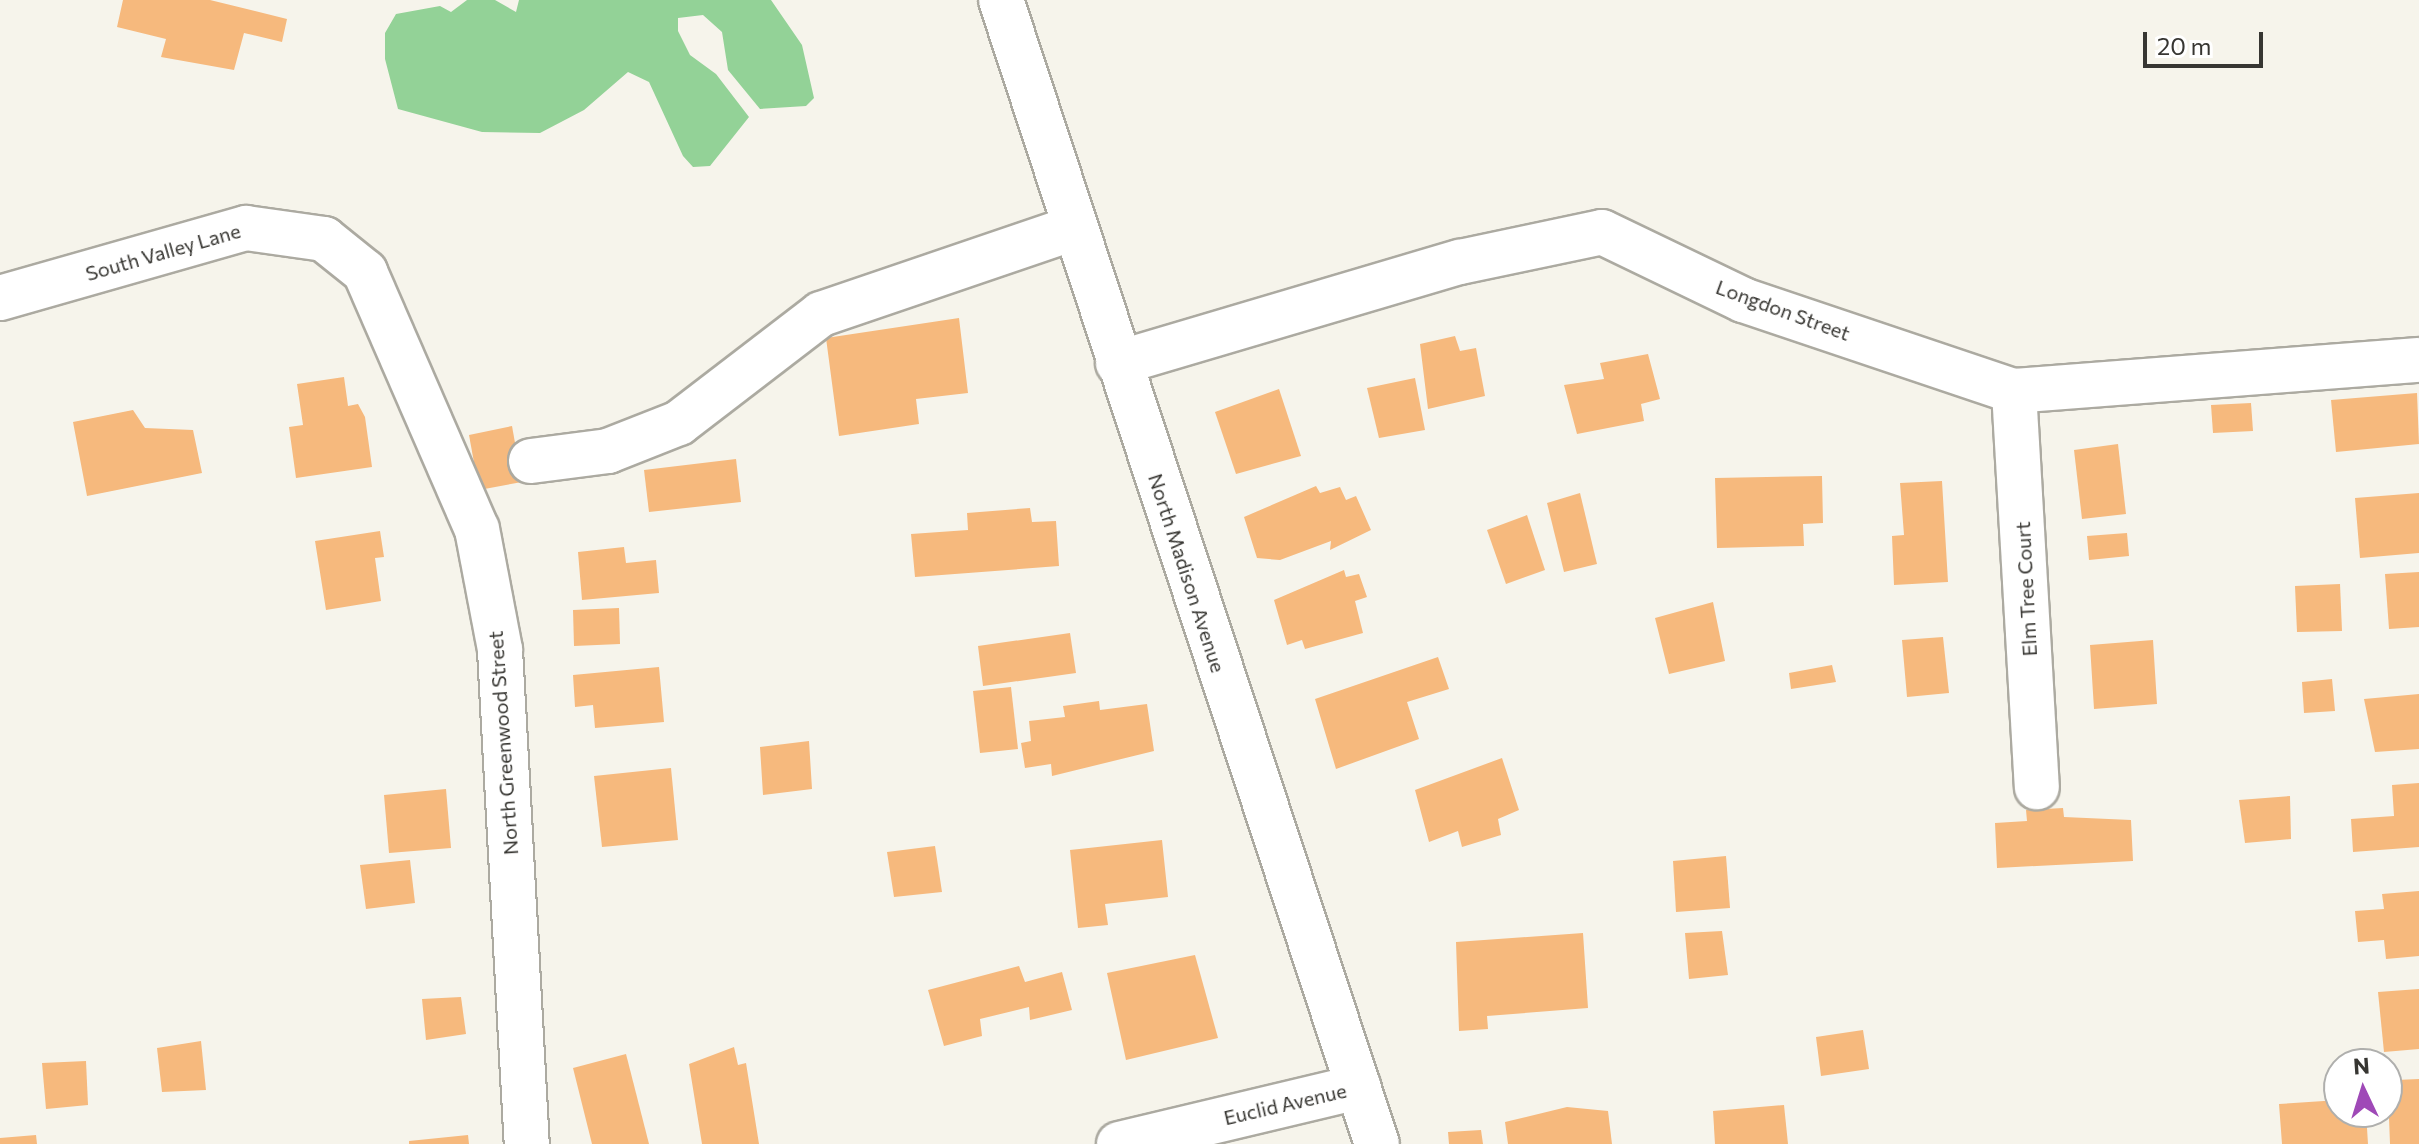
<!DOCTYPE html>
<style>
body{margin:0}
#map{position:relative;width:2419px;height:1144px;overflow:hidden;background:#f6f4eb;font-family:Commissioner,sans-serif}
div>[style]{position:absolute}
.water>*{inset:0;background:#93d297}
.building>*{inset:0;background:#f6b97d}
.roads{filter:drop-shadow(2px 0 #acaaa1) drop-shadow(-2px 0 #acaaa1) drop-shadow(0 2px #acaaa1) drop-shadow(0 -2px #acaaa1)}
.minor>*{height:44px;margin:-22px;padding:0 22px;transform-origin:22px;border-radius:22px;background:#fff}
.tertiary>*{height:44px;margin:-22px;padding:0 22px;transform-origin:22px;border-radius:22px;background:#fff}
.secondary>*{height:44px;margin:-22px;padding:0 22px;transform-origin:22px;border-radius:22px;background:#fff}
span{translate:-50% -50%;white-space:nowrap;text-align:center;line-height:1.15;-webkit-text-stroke:8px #fff;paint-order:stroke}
.street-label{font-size:20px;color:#373632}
.north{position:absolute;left:2323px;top:1048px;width:80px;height:80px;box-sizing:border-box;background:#fff;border:2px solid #afafad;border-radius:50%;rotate:356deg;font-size:22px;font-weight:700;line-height:32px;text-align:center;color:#373632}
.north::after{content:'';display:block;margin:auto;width:28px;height:36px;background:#9f49b7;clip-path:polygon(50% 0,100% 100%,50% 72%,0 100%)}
.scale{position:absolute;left:2143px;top:32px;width:120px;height:36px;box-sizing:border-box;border:4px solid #373632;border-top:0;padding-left:10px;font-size:24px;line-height:28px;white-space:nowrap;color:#373632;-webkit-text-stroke:6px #fff;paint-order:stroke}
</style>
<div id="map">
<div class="water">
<i style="clip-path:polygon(467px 0,495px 0,516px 12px,519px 0,771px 0,802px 45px,814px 98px,806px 106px,760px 109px,728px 70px,722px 32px,703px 15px,678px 18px,678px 31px,690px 55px,716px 74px,749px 117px,710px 166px,693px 167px,683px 156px,649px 82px,628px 72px,584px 110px,540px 133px,482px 132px,398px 109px,385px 59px,385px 33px,396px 14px,440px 6px,451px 12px)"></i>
</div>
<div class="building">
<i style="clip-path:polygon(123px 0,210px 0,287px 19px,282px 42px,244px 33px,234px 70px,161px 57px,166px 39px,117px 27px)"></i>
<i style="clip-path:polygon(959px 318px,968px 393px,916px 399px,919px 424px,839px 436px,826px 338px)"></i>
<i style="clip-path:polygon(1455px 336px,1460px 351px,1476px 348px,1485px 396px,1428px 409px,1420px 344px)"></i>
<i style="clip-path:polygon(1648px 354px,1660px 399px,1641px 404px,1644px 421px,1577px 434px,1564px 385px,1604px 379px,1600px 363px)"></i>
<i style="clip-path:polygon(344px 377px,348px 406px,358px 404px,365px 417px,372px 467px,296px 478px,289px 427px,303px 425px,297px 384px)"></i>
<i style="clip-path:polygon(1415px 378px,1425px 430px,1379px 438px,1367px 388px)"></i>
<i style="clip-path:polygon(1279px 389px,1301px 456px,1236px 474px,1215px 412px)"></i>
<i style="clip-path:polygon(2417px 393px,2419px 444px,2336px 452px,2331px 400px)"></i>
<i style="clip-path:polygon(2251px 403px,2253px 431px,2213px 433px,2211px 405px)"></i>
<i style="clip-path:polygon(133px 410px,145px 428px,193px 430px,202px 473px,87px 496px,73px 422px)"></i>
<i style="clip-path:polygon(512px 426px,522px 482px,479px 490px,469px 435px)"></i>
<i style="clip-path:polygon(2118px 444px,2126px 514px,2082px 519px,2074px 450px)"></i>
<i style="clip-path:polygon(736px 459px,741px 502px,649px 512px,644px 470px)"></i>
<i style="clip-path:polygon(1822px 476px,1823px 523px,1803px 524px,1804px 546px,1717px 548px,1715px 478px)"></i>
<i style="clip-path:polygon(1942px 481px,1948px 582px,1894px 585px,1892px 536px,1904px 535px,1900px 483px)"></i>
<i style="clip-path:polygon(1316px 486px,1320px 493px,1340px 487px,1346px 500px,1356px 496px,1371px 530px,1330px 550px,1331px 541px,1280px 560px,1257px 558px,1244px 517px)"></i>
<i style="clip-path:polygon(1580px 493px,1597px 564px,1564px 572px,1547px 503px)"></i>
<i style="clip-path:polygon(2419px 493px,2419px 553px,2360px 558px,2355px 498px)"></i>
<i style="clip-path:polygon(1030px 508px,1032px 522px,1056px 521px,1059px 566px,915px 577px,911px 534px,968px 530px,967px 513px)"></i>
<i style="clip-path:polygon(1527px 515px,1545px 570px,1506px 584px,1487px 530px)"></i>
<i style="clip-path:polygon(380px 531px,384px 557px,375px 558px,381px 601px,326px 610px,315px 541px)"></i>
<i style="clip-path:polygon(2127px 533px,2129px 556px,2089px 560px,2087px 536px)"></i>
<i style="clip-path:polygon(624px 547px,626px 563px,656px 560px,659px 593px,582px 600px,578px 552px)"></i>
<i style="clip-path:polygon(1344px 570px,1346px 577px,1359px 574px,1367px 597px,1355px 601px,1363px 633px,1305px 649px,1302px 640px,1287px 645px,1274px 600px)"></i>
<i style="clip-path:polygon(2419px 572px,2419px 627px,2389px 629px,2385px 574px)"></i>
<i style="clip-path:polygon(2340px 584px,2342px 631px,2297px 632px,2295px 586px)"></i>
<i style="clip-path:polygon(1713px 602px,1725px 661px,1669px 674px,1655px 618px)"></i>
<i style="clip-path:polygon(619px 608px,620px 644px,574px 646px,573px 610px)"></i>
<i style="clip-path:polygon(1070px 633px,1076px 673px,983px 686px,978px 646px)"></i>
<i style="clip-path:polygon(1943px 637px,1949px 693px,1907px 697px,1902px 640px)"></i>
<i style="clip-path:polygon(2153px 640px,2157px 704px,2094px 709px,2090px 645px)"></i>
<i style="clip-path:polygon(1438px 657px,1449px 689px,1407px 702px,1419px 739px,1336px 769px,1315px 699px)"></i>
<i style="clip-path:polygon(1832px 665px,1836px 682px,1791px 689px,1789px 673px)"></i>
<i style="clip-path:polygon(659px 667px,664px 722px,595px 728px,593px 705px,575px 707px,573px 675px)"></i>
<i style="clip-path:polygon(2332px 679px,2335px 711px,2304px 713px,2302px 682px)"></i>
<i style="clip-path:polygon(1011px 687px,1018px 749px,980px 753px,973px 691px)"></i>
<i style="clip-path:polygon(2419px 694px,2419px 749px,2375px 752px,2364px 699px)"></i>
<i style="clip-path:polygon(1099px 701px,1100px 710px,1147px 704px,1154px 751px,1052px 776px,1051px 764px,1025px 768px,1021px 743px,1031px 741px,1029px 721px,1065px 717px,1063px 706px)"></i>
<i style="clip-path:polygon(809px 741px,812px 789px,763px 795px,760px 747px)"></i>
<i style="clip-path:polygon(1502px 758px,1519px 810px,1498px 819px,1501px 835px,1462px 847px,1458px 831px,1429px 842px,1415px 790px)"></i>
<i style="clip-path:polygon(671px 768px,678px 840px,602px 847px,594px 776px)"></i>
<i style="clip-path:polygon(2419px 783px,2419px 847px,2353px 852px,2351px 819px,2394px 816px,2392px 785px)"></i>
<i style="clip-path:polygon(446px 789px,451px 848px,389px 853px,384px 795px)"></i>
<i style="clip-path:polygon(2290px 796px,2291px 839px,2245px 843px,2239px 800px)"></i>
<i style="clip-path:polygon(2063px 808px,2064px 817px,2131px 820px,2133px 861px,1997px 868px,1995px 823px,2027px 821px,2026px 810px)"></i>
<i style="clip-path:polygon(1162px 840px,1168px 897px,1105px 904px,1108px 925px,1078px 928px,1070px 850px)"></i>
<i style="clip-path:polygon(935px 846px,942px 892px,894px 897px,887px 852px)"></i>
<i style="clip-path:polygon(1726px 856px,1730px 908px,1676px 912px,1673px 861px)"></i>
<i style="clip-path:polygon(410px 860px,415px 903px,366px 909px,360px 865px)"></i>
<i style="clip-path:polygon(2419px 891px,2419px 956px,2386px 959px,2384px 940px,2358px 942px,2355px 911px,2384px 909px,2382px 894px)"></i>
<i style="clip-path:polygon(1722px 931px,1728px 975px,1689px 979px,1685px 933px)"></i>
<i style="clip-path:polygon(1583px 933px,1588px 1008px,1487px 1016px,1488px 1029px,1459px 1031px,1456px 942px)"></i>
<i style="clip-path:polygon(1195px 955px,1218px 1038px,1126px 1060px,1107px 973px)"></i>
<i style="clip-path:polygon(1019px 966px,1025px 982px,1062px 972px,1072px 1010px,1030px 1020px,1029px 1007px,980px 1019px,982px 1036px,944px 1046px,928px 990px)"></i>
<i style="clip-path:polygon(2419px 989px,2419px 1049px,2384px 1052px,2378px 992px)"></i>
<i style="clip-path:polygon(461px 997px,466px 1034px,426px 1040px,422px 999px)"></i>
<i style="clip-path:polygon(1863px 1030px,1869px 1069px,1821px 1076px,1816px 1037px)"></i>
<i style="clip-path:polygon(201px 1041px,206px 1090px,162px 1092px,157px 1048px)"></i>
<i style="clip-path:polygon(734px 1047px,738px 1065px,746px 1063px,759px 1144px,702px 1144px,689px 1064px)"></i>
<i style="clip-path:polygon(626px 1054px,649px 1144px,592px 1144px,573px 1068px)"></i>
<i style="clip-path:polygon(86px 1061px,88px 1105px,46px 1109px,42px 1063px)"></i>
<i style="clip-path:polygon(2419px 1079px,2419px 1144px,2390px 1144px,2388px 1092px,2396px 1091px,2396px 1080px)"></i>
<i style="clip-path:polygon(2339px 1100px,2339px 1112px,2366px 1112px,2368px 1144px,2282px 1144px,2279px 1104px)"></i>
<i style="clip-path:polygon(1784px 1105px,1788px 1144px,1715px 1144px,1713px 1111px)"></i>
<i style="clip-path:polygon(1567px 1107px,1608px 1111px,1612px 1144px,1508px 1144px,1505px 1122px)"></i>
<i style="clip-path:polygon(1481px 1130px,1483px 1144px,1449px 1144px,1448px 1132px)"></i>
<i style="clip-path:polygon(36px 1135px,37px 1144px,0 1144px,0 1138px)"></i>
<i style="clip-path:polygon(468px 1135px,469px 1144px,409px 1144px,409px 1141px)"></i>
</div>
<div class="roads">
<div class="minor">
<i style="left:0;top:298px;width:256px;rotate:-15.9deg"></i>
<i style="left:246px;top:228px;width:79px;rotate:8deg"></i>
<i style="left:324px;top:239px;width:53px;rotate:38.8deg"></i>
<i style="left:365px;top:272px;width:280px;rotate:66.5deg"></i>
<i style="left:477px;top:529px;width:123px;rotate:79.2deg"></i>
<i style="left:500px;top:650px;width:495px;rotate:86.9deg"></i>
<i style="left:2014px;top:391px;width:397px;rotate:86.7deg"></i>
<i style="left:531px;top:461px;width:78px;rotate:-7.4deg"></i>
<i style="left:608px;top:451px;width:76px;rotate:-21.5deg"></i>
<i style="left:679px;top:423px;width:179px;rotate:-37.5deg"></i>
<i style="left:821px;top:314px;width:267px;rotate:-18.8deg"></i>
<i style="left:1119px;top:1144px;width:246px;rotate:-13.4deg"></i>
</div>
<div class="tertiary">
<i style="left:1118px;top:363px;width:357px;rotate:-16.5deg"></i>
<i style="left:1460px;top:262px;width:145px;rotate:-11.9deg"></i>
<i style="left:1602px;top:232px;width:157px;rotate:25.7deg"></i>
<i style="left:1743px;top:300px;width:286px;rotate:18.6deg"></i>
<i style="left:2014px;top:391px;width:406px;rotate:-4.4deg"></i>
</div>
<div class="secondary">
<i style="left:1001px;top:0;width:1204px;rotate:71.81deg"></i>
</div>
</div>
<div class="street-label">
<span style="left:163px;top:252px;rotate:-16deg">South Valley Lane</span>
<span style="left:1783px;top:310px;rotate:20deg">Longdon Street</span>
<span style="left:1187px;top:573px;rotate:72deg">North Madison Avenue</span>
<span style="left:2026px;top:589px;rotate:-93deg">Elm Tree Court</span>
<span style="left:503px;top:743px;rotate:-94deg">North Greenwood Street</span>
<span style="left:1285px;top:1104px;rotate:-13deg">Euclid Avenue</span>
</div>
<div class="north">N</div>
<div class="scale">20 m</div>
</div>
